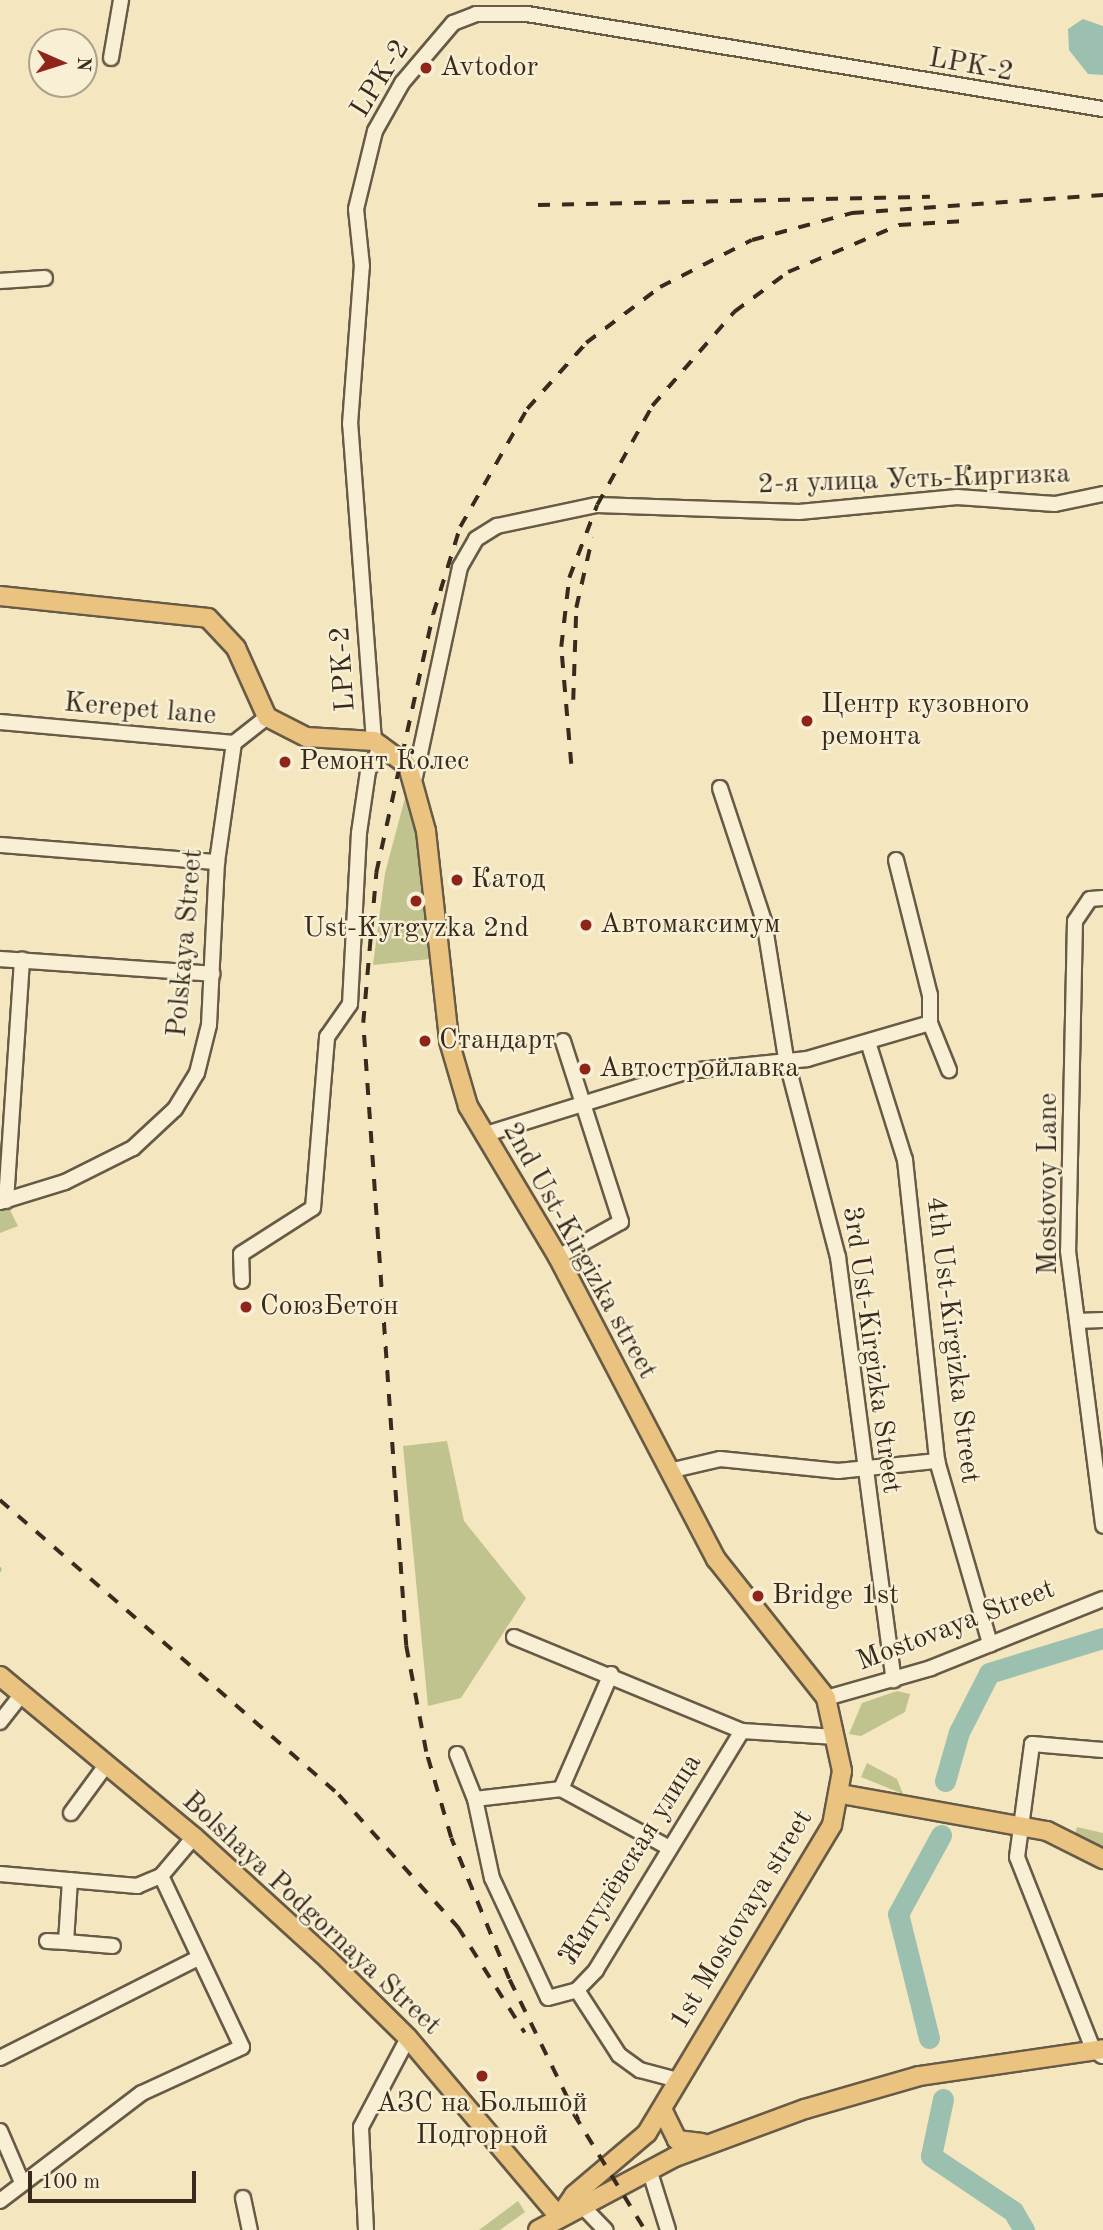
<!DOCTYPE html>
<meta charset="utf-8">
<style>
body{margin:0}
#map{position:relative;width:1103px;height:2230px;overflow:hidden;background:#f4e6bf;font-family:"Old Standard TT",serif}
div>[style]{position:absolute}
.green>*{inset:0;background:#c1c38e}
.water>*{inset:0;background:#9cc0af}
.stream>*{height:3.5px;margin:-1.75px;padding:0 1.75px;transform-origin:1.75px;border-radius:1.75px;background:#9cc0af}
.river>*{height:21px;margin:-10.5px;padding:0 10.5px;transform-origin:10.5px;border-radius:10.5px;background:#9cc0af}
.roads{filter:drop-shadow(2px 0 #675a46) drop-shadow(-2px 0 #675a46) drop-shadow(0 2px #675a46) drop-shadow(0 -2px #675a46)}
.minor>*{height:14px;margin:-7px;padding:0 7px;transform-origin:7px;border-radius:7px;background:#f8efd5}
.major>*{height:18px;margin:-9px;padding:0 9px;transform-origin:9px;border-radius:9px;background:#eac380}
.rail>*{height:3.5px;margin-top:-1.75px;transform-origin:0;background:repeating-linear-gradient(90deg,#382b1e 0 12px,transparent 0 24px)}
.dots>*{width:19px;height:19px;translate:-50% -50%;box-sizing:border-box;border:4px solid #f8efd5;border-radius:50%}
span{translate:-50% -50%;white-space:nowrap;text-align:center;line-height:1.15;-webkit-text-stroke:5px #f8efd5;paint-order:stroke}
.street-label{font-size:28px;color:#382b1e}
.poi-label{font-size:28px;color:#382b1e}
.left{translate:0 -50%;text-align:left}
.north{position:absolute;left:28px;top:28px;width:70px;height:70px;box-sizing:border-box;background:#f8efd5;border:2px solid #aba18c;border-radius:50%;rotate:93deg;font-size:19px;font-weight:700;line-height:28px;text-align:center;color:#382b1e}
.north::after{content:'';display:block;margin:auto;width:24px;height:32px;background:#8f2418;clip-path:polygon(50% 0,100% 100%,50% 72%,0 100%)}
.scale{position:absolute;left:28px;top:2171px;width:168px;height:32px;box-sizing:border-box;border:4px solid #382b1e;border-top:0;padding-left:9px;font-size:21px;line-height:24px;white-space:nowrap;color:#382b1e;-webkit-text-stroke:5px #f8efd5;paint-order:stroke}
</style>
<div id="map">
<div class="green">
<i style="clip-path:polygon(409px 783px,419px 830px,430px 959px,373px 965px,385px 873px)"></i>
<i style="clip-path:polygon(8px 1206px,18px 1226px,0 1233px,0 1208px)"></i>
<i style="clip-path:polygon(447px 1441px,464px 1521px,526px 1598px,461px 1698px,428px 1706px,403px 1446px)"></i>
<i style="clip-path:polygon(897px 1691px,910px 1694px,905px 1712px,861px 1736px,849px 1734px,862px 1703px)"></i>
<i style="clip-path:polygon(867px 1763px,897px 1779px,903px 1794px,861px 1777px)"></i>
<i style="clip-path:polygon(1077px 1827px,1103px 1833px,1103px 1852px,1074px 1837px)"></i>
<i style="clip-path:polygon(518px 2201px,525px 2212px,500px 2230px,479px 2230px)"></i>
</div>
<div class="water">
<i style="clip-path:polygon(1083px 19px,1103px 26px,1103px 75px,1088px 74px,1069px 50px,1068px 29px)"></i>
</div>
<div class="stream">
<i style="left:0;top:1569px;width:1px;rotate:90deg"></i>
</div>
<div class="river">
<i style="left:945px;top:1781px;width:51px;rotate:-74.1deg"></i>
<i style="left:959px;top:1732px;width:66px;rotate:-63deg"></i>
<i style="left:989px;top:1673px;width:119px;rotate:-17.1deg"></i>
<i style="left:929px;top:2038px;width:128px;rotate:-104deg"></i>
<i style="left:898px;top:1914px;width:90px;rotate:-61.4deg"></i>
<i style="left:943px;top:2099px;width:58px;rotate:101.9deg"></i>
<i style="left:931px;top:2156px;width:99px;rotate:33.9deg"></i>
<i style="left:1013px;top:2211px;width:22px;rotate:60deg"></i>
</div>
<div class="roads">
<div class="minor">
<i style="left:111px;top:58px;width:59px;rotate:-80.2deg"></i>
<i style="left:0;top:281px;width:45px;rotate:-3.8deg"></i>
<i style="left:0;top:722px;width:235px;rotate:5.1deg"></i>
<i style="left:234px;top:743px;width:42px;rotate:-38.2deg"></i>
<i style="left:374px;top:741px;width:318px;rotate:-94.3deg"></i>
<i style="left:350px;top:424px;width:158px;rotate:-85.7deg"></i>
<i style="left:362px;top:266px;width:57px;rotate:-96deg"></i>
<i style="left:356px;top:209px;width:80px;rotate:-76.3deg"></i>
<i style="left:375px;top:131px;width:55px;rotate:-60.6deg"></i>
<i style="left:402px;top:83px;width:79px;rotate:-49.6deg"></i>
<i style="left:453px;top:23px;width:25px;rotate:-21deg"></i>
<i style="left:476px;top:14px;width:51px"></i>
<i style="left:527px;top:14px;width:584px;rotate:9.37deg"></i>
<i style="left:415px;top:777px;width:215px;rotate:-77.9deg"></i>
<i style="left:460px;top:567px;width:32px;rotate:-60deg"></i>
<i style="left:476px;top:539px;width:25px;rotate:-32deg"></i>
<i style="left:497px;top:526px;width:102px;rotate:-11.9deg"></i>
<i style="left:597px;top:505px;width:202px;rotate:2deg"></i>
<i style="left:799px;top:512px;width:159px;rotate:-5.4deg"></i>
<i style="left:957px;top:497px;width:98px;rotate:4.1deg"></i>
<i style="left:1055px;top:504px;width:49px;rotate:-11.8deg"></i>
<i style="left:720px;top:788px;width:140px;rotate:71.7deg"></i>
<i style="left:764px;top:921px;width:140px;rotate:80.9deg"></i>
<i style="left:786px;top:1059px;width:205px;rotate:75.3deg"></i>
<i style="left:838px;top:1257px;width:427px;rotate:82.5deg"></i>
<i style="left:0;top:845px;width:218px;rotate:4.5deg"></i>
<i style="left:896px;top:860px;width:139px;rotate:75.9deg"></i>
<i style="left:930px;top:995px;width:28px;rotate:90deg"></i>
<i style="left:930px;top:1023px;width:51px;rotate:68deg"></i>
<i style="left:1103px;top:898px;width:13px;rotate:176deg"></i>
<i style="left:1090px;top:899px;width:27px;rotate:124deg"></i>
<i style="left:1075px;top:921px;width:330px;rotate:91.2deg"></i>
<i style="left:1068px;top:1251px;width:277px;rotate:82.7deg"></i>
<i style="left:0;top:959px;width:213px;rotate:4deg"></i>
<i style="left:868px;top:1042px;width:124px;rotate:72.6deg"></i>
<i style="left:905px;top:1160px;width:303px;rotate:83.9deg"></i>
<i style="left:937px;top:1461px;width:191px;rotate:73.8deg"></i>
<i style="left:483px;top:1135px;width:216px;rotate:-17.3deg"></i>
<i style="left:689px;top:1071px;width:119px;rotate:-5.8deg"></i>
<i style="left:807px;top:1059px;width:128px;rotate:-16.3deg"></i>
<i style="left:6px;top:1201px;width:242px;rotate:-86.2deg"></i>
<i style="left:0;top:1202px;width:68px;rotate:-17.1deg"></i>
<i style="left:65px;top:1182px;width:76px;rotate:-26.6deg"></i>
<i style="left:133px;top:1148px;width:57px;rotate:-42.9deg"></i>
<i style="left:175px;top:1109px;width:42px;rotate:-58.6deg"></i>
<i style="left:197px;top:1073px;width:49px;rotate:-76deg"></i>
<i style="left:209px;top:1025px;width:163px;rotate:-87.2deg"></i>
<i style="left:217px;top:862px;width:120px;rotate:-81.9deg"></i>
<i style="left:558px;top:1257px;width:72px;rotate:-29.1deg"></i>
<i style="left:621px;top:1222px;width:190px;rotate:-107.8deg"></i>
<i style="left:242px;top:1281px;width:27px;rotate:-92deg"></i>
<i style="left:241px;top:1254px;width:85px;rotate:-32.6deg"></i>
<i style="left:313px;top:1208px;width:172px;rotate:-85.3deg"></i>
<i style="left:327px;top:1037px;width:40px;rotate:-55.1deg"></i>
<i style="left:350px;top:1004px;width:171px;rotate:-87deg"></i>
<i style="left:359px;top:833px;width:63px;rotate:-81.7deg"></i>
<i style="left:368px;top:771px;width:30px;rotate:-62deg"></i>
<i style="left:1077px;top:1321px;width:26px;rotate:-2deg"></i>
<i style="left:669px;top:1471px;width:52px;rotate:-13.2deg"></i>
<i style="left:720px;top:1459px;width:119px;rotate:5.8deg"></i>
<i style="left:838px;top:1471px;width:100px;rotate:-5.8deg"></i>
<i style="left:514px;top:1637px;width:247px;rotate:22.4deg"></i>
<i style="left:742px;top:1731px;width:94px;rotate:3.7deg"></i>
<i style="left:611px;top:1674px;width:125px;rotate:113.5deg"></i>
<i style="left:561px;top:1789px;width:122px;rotate:28.5deg"></i>
<i style="left:826px;top:1698px;width:109px;rotate:-15.9deg"></i>
<i style="left:931px;top:1668px;width:185px;rotate:-21.9deg"></i>
<i style="left:0;top:1722px;width:34px;rotate:-52deg"></i>
<i style="left:457px;top:1754px;width:48px;rotate:68.2deg"></i>
<i style="left:475px;top:1799px;width:81px;rotate:77.9deg"></i>
<i style="left:492px;top:1878px;width:132px;rotate:65deg"></i>
<i style="left:548px;top:1998px;width:30px;rotate:-15deg"></i>
<i style="left:577px;top:1990px;width:28px;rotate:-46deg"></i>
<i style="left:596px;top:1970px;width:280px;rotate:-58.6deg"></i>
<i style="left:475px;top:1799px;width:87px;rotate:-6.6deg"></i>
<i style="left:71px;top:1813px;width:61px;rotate:-53.7deg"></i>
<i style="left:0;top:1874px;width:138px;rotate:5deg"></i>
<i style="left:137px;top:1886px;width:26px;rotate:-23deg"></i>
<i style="left:161px;top:1876px;width:51px;rotate:-49.8deg"></i>
<i style="left:70px;top:1880px;width:62px;rotate:93.7deg"></i>
<i style="left:66px;top:1942px;width:47px;rotate:4.9deg"></i>
<i style="left:47px;top:1941px;width:19px;rotate:3deg"></i>
<i style="left:577px;top:1990px;width:77px;rotate:57.1deg"></i>
<i style="left:619px;top:2055px;width:26px;rotate:36deg"></i>
<i style="left:640px;top:2070px;width:38px;rotate:15deg"></i>
<i style="left:1102px;top:2056px;width:11px;rotate:-142deg"></i>
<i style="left:1093px;top:2049px;width:206px;rotate:-111.6deg"></i>
<i style="left:1017px;top:1857px;width:114px;rotate:-82.4deg"></i>
<i style="left:1032px;top:1744px;width:71px;rotate:4.8deg"></i>
<i style="left:0;top:2058px;width:222px;rotate:-26.8deg"></i>
<i style="left:0;top:2131px;width:53px;rotate:66.8deg"></i>
<i style="left:649px;top:2169px;width:64px;rotate:72.7deg"></i>
<i style="left:243px;top:2198px;width:33px;rotate:78deg"></i>
<i style="left:0;top:2201px;width:178px;rotate:-37.3deg"></i>
<i style="left:142px;top:2093px;width:110px;rotate:-24.7deg"></i>
<i style="left:242px;top:2047px;width:189px;rotate:-115.3deg"></i>
<i style="left:586px;top:2210px;width:28px;rotate:46deg"></i>
<i style="left:366px;top:2230px;width:103px;rotate:-92.8deg"></i>
<i style="left:361px;top:2127px;width:101px;rotate:-62.2deg"></i>
</div>
<div class="major">
<i style="left:0;top:596px;width:209px;rotate:6deg"></i>
<i style="left:208px;top:618px;width:41px;rotate:47deg"></i>
<i style="left:236px;top:648px;width:76px;rotate:65.8deg"></i>
<i style="left:267px;top:717px;width:44px;rotate:27.1deg"></i>
<i style="left:306px;top:737px;width:68px;rotate:3.4deg"></i>
<i style="left:374px;top:741px;width:42px;rotate:36.3deg"></i>
<i style="left:408px;top:766px;width:67px;rotate:74.5deg"></i>
<i style="left:426px;top:831px;width:211px;rotate:83.7deg"></i>
<i style="left:449px;top:1041px;width:68px;rotate:73.7deg"></i>
<i style="left:468px;top:1106px;width:176px;rotate:59.2deg"></i>
<i style="left:558px;top:1257px;width:341px;rotate:62.4deg"></i>
<i style="left:716px;top:1559px;width:177px;rotate:51.6deg"></i>
<i style="left:826px;top:1698px;width:75px;rotate:77.6deg"></i>
<i style="left:842px;top:1771px;width:55px;rotate:100.5deg"></i>
<i style="left:832px;top:1825px;width:359px;rotate:121deg"></i>
<i style="left:647px;top:2133px;width:96px;rotate:139.7deg"></i>
<i style="left:574px;top:2195px;width:27px;rotate:124deg"></i>
<i style="left:0;top:1676px;width:252px;rotate:39.7deg"></i>
<i style="left:194px;top:1837px;width:181px;rotate:42.3deg"></i>
<i style="left:328px;top:1959px;width:112px;rotate:44.6deg"></i>
<i style="left:408px;top:2038px;width:234px;rotate:49.8deg"></i>
<i style="left:841px;top:1794px;width:209px;rotate:10.2deg"></i>
<i style="left:1047px;top:1831px;width:63px;rotate:26.6deg"></i>
<i style="left:662px;top:2109px;width:34px;rotate:64deg"></i>
<i style="left:677px;top:2140px;width:25px;rotate:7deg"></i>
<i style="left:538px;top:2230px;width:155px;rotate:-28.1deg"></i>
<i style="left:675px;top:2157px;width:139px;rotate:-20.3deg"></i>
<i style="left:805px;top:2109px;width:119px;rotate:-16.1deg"></i>
<i style="left:919px;top:2076px;width:186px;rotate:-8.3deg"></i>
</div>
</div>
<div class="rail">
<i style="left:538px;top:205px;width:392px;rotate:-1.2deg"></i>
<i style="left:573px;top:700px;width:92px;rotate:-88.1deg"></i>
<i style="left:576px;top:608px;width:72px;rotate:-77.1deg"></i>
<i style="left:571px;top:764px;width:117px;rotate:-94.9deg"></i>
<i style="left:561px;top:647px;width:69px;rotate:-83.4deg"></i>
<i style="left:569px;top:578px;width:78px;rotate:-69deg"></i>
<i style="left:597px;top:505px;width:113px;rotate:-60.9deg"></i>
<i style="left:652px;top:406px;width:125px;rotate:-48.9deg"></i>
<i style="left:734px;top:312px;width:67px;rotate:-36.5deg"></i>
<i style="left:788px;top:272px;width:121px;rotate:-22.9deg"></i>
<i style="left:899px;top:225px;width:66px;rotate:-3.5deg"></i>
<i style="left:0;top:1500px;width:449px;rotate:41deg"></i>
<i style="left:339px;top:1795px;width:178px;rotate:48deg"></i>
<i style="left:458px;top:1927px;width:125px;rotate:57.7deg"></i>
<i style="left:574px;top:2114px;width:136px;rotate:58.5deg"></i>
<i style="left:578px;top:2120px;width:157px;rotate:-116.1deg"></i>
<i style="left:509px;top:1979px;width:152px;rotate:-112.4deg"></i>
<i style="left:451px;top:1838px;width:90px;rotate:-106.2deg"></i>
<i style="left:426px;top:1752px;width:108px;rotate:-100.7deg"></i>
<i style="left:406px;top:1646px;width:624px;rotate:-93.95deg"></i>
<i style="left:363px;top:1023px;width:151px;rotate:-85deg"></i>
<i style="left:376px;top:873px;width:265px;rotate:-77.6deg"></i>
<i style="left:433px;top:614px;width:91px;rotate:-72.8deg"></i>
<i style="left:460px;top:527px;width:136px;rotate:-60.4deg"></i>
<i style="left:527px;top:409px;width:89px;rotate:-48.2deg"></i>
<i style="left:586px;top:343px;width:93px;rotate:-37.1deg"></i>
<i style="left:660px;top:287px;width:103px;rotate:-27.1deg"></i>
<i style="left:752px;top:240px;width:104px;rotate:-15.1deg"></i>
<i style="left:852px;top:213px;width:252px;rotate:-4.1deg"></i>
</div>
<div class="dots">
<i style="left:426px;top:68px;background:#8f2418"></i>
<i style="left:807px;top:721px;background:#8f2418"></i>
<i style="left:285px;top:762px;background:#8f2418"></i>
<i style="left:457px;top:880px;background:#8f2418"></i>
<i style="left:416px;top:901px;background:#8f2418"></i>
<i style="left:586px;top:925px;background:#8f2418"></i>
<i style="left:425px;top:1041px;background:#8f2418"></i>
<i style="left:585px;top:1069px;background:#8f2418"></i>
<i style="left:246px;top:1307px;background:#8f2418"></i>
<i style="left:758px;top:1596px;background:#8f2418"></i>
<i style="left:482px;top:2076px;background:#8f2418"></i>
</div>
<div class="street-label">
<span style="left:971px;top:66px;rotate:10deg">LPK-2</span>
<span style="left:381px;top:79px;rotate:-58deg">LPK-2</span>
<span style="left:914px;top:480px;rotate:-2deg">2-я улица Усть-Киргизка</span>
<span style="left:344px;top:669px;rotate:-94deg">LPK-2</span>
<span style="left:140px;top:710px;rotate:5deg">Kerepet lane</span>
<span style="left:186px;top:943px;rotate:-85deg">Polskaya Street</span>
<span style="left:1049px;top:1184px;rotate:-90deg">Mostovoy Lane</span>
<span style="left:579px;top:1251px;rotate:61deg">2nd Ust-Kirgizka street</span>
<span style="left:952px;top:1340px;rotate:83deg">4th Ust-Kirgizka Street</span>
<span style="left:871px;top:1350px;rotate:82deg">3rd Ust-Kirgizka Street</span>
<span style="left:956px;top:1626px;rotate:-21deg">Mostovaya Street</span>
<span style="left:631px;top:1860px;rotate:-58deg">Жигулёвская улица</span>
<span style="left:311px;top:1914px;rotate:43deg">Bolshaya Podgornaya Street</span>
<span style="left:742px;top:1920px;rotate:-59deg">1st Mostovaya street</span>
</div>
<div class="poi-label">
<span class="left" style="left:440px;top:68px">Avtodor</span>
<span class="left" style="left:821px;top:721px">Центр кузовного<br>ремонта</span>
<span class="left" style="left:299px;top:762px">Ремонт Колес</span>
<span class="left" style="left:471px;top:880px">Катод</span>
<span class="left" style="left:600px;top:925px">Автомаксимум</span>
<span style="left:416px;top:929px">Ust-Kyrgyzka 2nd</span>
<span class="left" style="left:439px;top:1041px">Стандарт</span>
<span class="left" style="left:599px;top:1069px">Автостройлавка</span>
<span class="left" style="left:260px;top:1307px">СоюзБетон</span>
<span class="left" style="left:772px;top:1596px">Bridge 1st</span>
<span style="left:482px;top:2120px">АЗС на Большой<br>Подгорной</span>
</div>
<div class="north">N</div>
<div class="scale">100 m</div>
</div>
